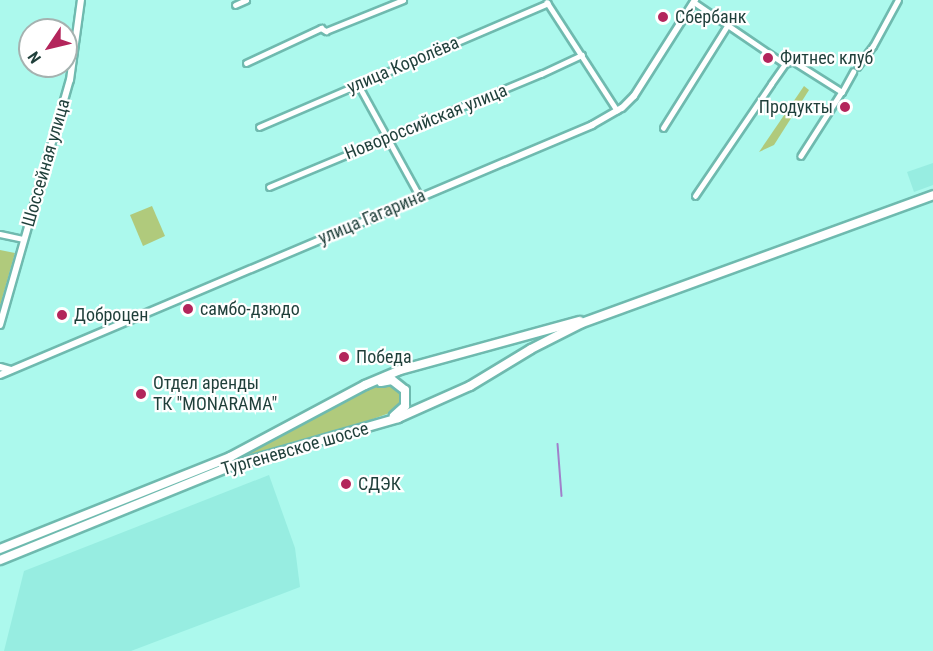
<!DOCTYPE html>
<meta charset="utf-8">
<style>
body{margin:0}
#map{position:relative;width:933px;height:651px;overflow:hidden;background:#acf9ed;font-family:"Roboto Condensed",sans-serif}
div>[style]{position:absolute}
.built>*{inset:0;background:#97ede1}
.green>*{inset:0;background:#b0ca7c}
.stream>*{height:1.5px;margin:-0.75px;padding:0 0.75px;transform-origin:0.75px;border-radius:0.75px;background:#a180ca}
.roads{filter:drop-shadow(2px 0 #6fbaaf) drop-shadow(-2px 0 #6fbaaf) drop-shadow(0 2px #6fbaaf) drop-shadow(0 -2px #6fbaaf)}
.street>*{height:4.5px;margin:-2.25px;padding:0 2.25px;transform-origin:2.25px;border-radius:2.25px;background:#fff}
.secondary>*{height:6px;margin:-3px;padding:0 3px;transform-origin:3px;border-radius:3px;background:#fff}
.highway>*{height:8px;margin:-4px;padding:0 4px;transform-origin:4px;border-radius:4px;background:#fff}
.dots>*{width:16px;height:16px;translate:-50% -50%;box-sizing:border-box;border:3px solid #fff;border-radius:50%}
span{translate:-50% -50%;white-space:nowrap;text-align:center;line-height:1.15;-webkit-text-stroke:4.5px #fff;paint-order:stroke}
.poi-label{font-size:18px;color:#1f3f3a}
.left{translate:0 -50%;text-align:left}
.right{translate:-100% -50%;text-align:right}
.street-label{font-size:18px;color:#1f3f3a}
.north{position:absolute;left:18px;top:18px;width:60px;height:60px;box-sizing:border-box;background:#fff;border:2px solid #a5b2b0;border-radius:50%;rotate:235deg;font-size:16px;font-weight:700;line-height:24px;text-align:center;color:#1f3f3a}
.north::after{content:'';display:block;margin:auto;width:21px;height:27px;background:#b3255b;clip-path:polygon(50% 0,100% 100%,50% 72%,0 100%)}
</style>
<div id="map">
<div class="built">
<i style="clip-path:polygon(933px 163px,933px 185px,914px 192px,907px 172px)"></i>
<i style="clip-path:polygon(269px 475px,295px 548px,300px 587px,131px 651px,4px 651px,24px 571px)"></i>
</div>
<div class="green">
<i style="clip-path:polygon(804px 86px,809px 90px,774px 145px,759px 152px)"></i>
<i style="clip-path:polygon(152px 206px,165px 236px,143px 246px,130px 215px)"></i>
<i style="clip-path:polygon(0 250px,15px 253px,0 306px)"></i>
<i style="clip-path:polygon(392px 383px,403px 391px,402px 405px,395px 411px,337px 432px,229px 461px,342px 402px,376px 386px)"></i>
</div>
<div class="stream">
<i style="left:558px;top:444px;width:52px;rotate:85.6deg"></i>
</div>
<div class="roads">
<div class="street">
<i style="left:547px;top:2px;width:129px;rotate:57.1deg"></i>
<i style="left:694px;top:2px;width:110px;rotate:34.3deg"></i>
<i style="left:235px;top:5px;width:12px;rotate:-24deg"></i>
<i style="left:246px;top:63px;width:83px;rotate:-25deg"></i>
<i style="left:321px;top:28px;width:6px;rotate:31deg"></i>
<i style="left:326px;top:31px;width:83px;rotate:-21.9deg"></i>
<i style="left:857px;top:67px;width:26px;rotate:-53deg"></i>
<i style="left:873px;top:46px;width:52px;rotate:-61.5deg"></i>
<i style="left:358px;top:84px;width:129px;rotate:61.2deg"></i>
<i style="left:842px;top:92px;width:23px;rotate:-61deg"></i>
<i style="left:259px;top:127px;width:314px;rotate:-23.2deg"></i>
<i style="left:663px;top:128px;width:120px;rotate:-57.9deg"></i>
<i style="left:269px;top:187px;width:295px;rotate:-22.6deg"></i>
<i style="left:541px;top:74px;width:45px;rotate:-24.9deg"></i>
<i style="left:695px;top:196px;width:135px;rotate:-55.8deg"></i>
<i style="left:771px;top:84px;width:24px;rotate:-55deg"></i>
<i style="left:785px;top:64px;width:9px;rotate:-21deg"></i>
<i style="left:793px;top:61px;width:58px;rotate:32.3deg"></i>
<i style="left:842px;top:92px;width:76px;rotate:122.6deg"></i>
<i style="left:0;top:234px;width:24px;rotate:12deg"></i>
</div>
<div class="secondary">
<i style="left:0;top:325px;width:255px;rotate:-74.1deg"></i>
<i style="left:70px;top:80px;width:81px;rotate:-82.2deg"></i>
<i style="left:0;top:367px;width:11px;rotate:15deg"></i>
<i style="left:0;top:375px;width:643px;rotate:-22.89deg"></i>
<i style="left:592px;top:125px;width:34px;rotate:-30deg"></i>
<i style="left:622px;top:108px;width:17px;rotate:-45deg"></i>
<i style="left:634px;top:96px;width:114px;rotate:-57.6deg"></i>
</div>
<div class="highway">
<i style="left:381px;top:382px;width:11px;rotate:-10deg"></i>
<i style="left:392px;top:380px;width:16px;rotate:38deg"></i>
<i style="left:405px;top:390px;width:16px;rotate:90deg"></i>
<i style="left:405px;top:406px;width:15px;rotate:138deg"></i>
<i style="left:0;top:549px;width:248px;rotate:-21.8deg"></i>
<i style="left:230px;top:457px;width:153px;rotate:-28.1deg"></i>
<i style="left:365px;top:385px;width:38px;rotate:-23deg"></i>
<i style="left:400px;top:370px;width:186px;rotate:-15.3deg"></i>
<i style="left:0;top:560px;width:249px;rotate:-22.1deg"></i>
<i style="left:231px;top:466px;width:174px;rotate:-16deg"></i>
<i style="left:398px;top:418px;width:79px;rotate:-24deg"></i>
<i style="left:470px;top:386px;width:71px;rotate:-31.2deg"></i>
<i style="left:531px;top:349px;width:57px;rotate:-27deg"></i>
<i style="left:582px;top:323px;width:374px;rotate:-20deg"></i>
</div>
</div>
<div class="dots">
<i style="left:663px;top:17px;background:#b3255b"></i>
<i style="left:768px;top:58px;background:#b3255b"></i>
<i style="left:845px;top:107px;background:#b3255b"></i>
<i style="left:188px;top:309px;background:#b3255b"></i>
<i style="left:62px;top:315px;background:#b3255b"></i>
<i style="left:344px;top:357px;background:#b3255b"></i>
<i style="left:141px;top:394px;background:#b3255b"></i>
<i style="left:346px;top:484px;background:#b3255b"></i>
</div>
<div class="poi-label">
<span class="left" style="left:675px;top:17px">Сбербанк</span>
<span class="left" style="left:780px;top:58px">Фитнес клуб</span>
<span class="right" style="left:833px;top:107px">Продукты</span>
<span class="left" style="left:200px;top:309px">самбо-дзюдо</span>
<span class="left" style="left:74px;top:315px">Доброцен</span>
<span class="left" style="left:356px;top:357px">Победа</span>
<span class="left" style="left:153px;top:394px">Отдел аренды<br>ТК "MONARAMA"</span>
<span class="left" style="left:358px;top:484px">СДЭК</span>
</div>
<div class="street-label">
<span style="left:403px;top:65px;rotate:-23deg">улица Королёва</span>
<span style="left:426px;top:122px;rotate:-22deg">Новороссийская улица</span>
<span style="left:46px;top:163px;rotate:-74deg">Шоссейная улица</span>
<span style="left:372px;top:217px;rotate:-23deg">улица Гагарина</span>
<span style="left:295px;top:449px;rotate:-16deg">Тургеневское шоссе</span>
</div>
<div class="north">N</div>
</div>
